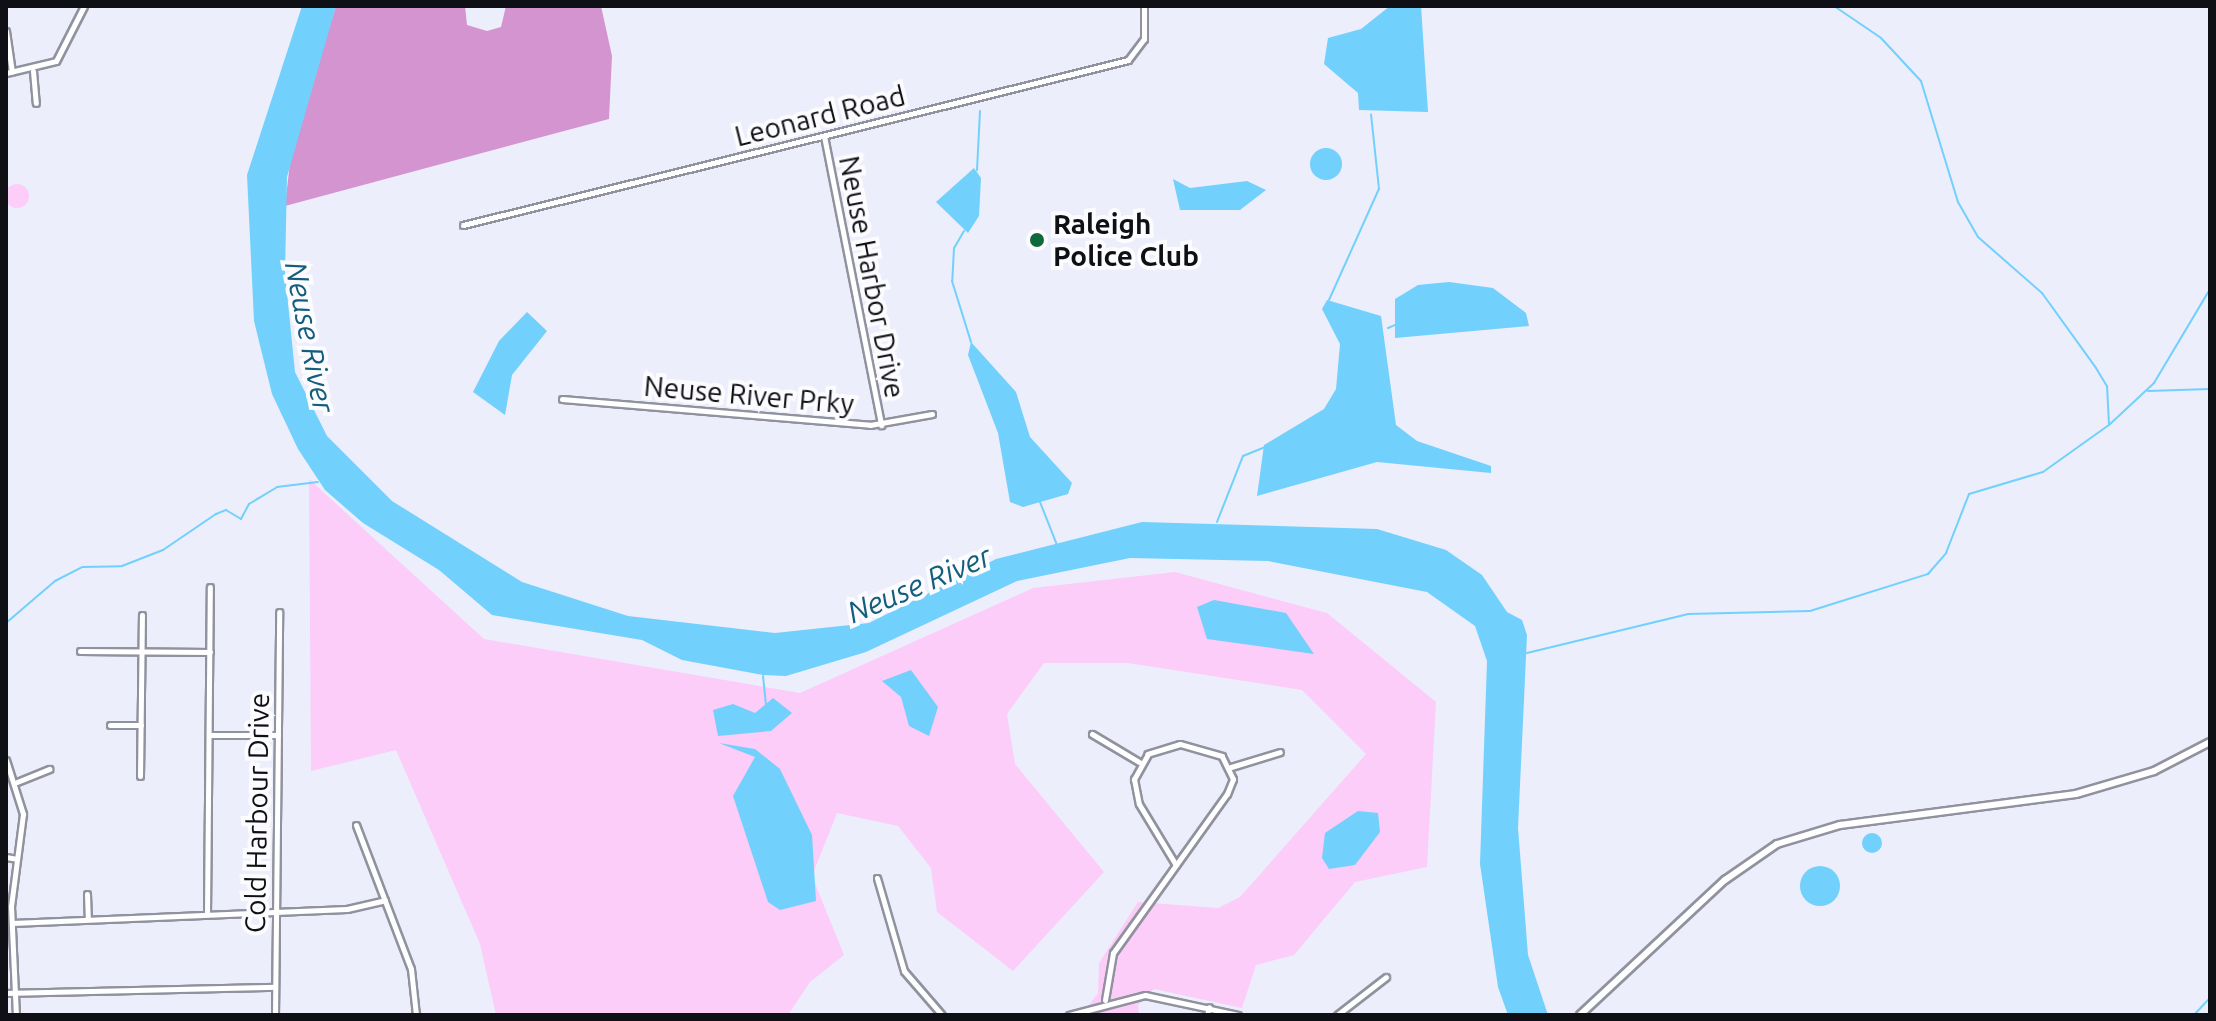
<!DOCTYPE html>
<style>
body{margin:0}
#map{position:relative;width:2216px;height:1021px;overflow:hidden;background:#eceefc;font-family:Ubuntu,sans-serif}
div>[style]{position:absolute}
.green>*{inset:0;background:#fccdf8}
.round{border-radius:50%}
.forest>*{inset:0;background:#d494cf}
.water>*{inset:0;background:#71d0fc}
.stream>*{height:2px;margin:-1px;padding:0 1px;transform-origin:1px;border-radius:1px;background:#71d0fc}
.roads{filter:drop-shadow(2px 0 #90929e) drop-shadow(-2px 0 #90929e) drop-shadow(0 2px #90929e) drop-shadow(0 -2px #90929e)}
.minor>*{height:5px;margin:-2.5px;padding:0 2.5px;transform-origin:2.5px;border-radius:2.5px;background:#fff}
.tertiary>*{height:6px;margin:-3px;padding:0 3px;transform-origin:3px;border-radius:3px;background:#fff}
.dots>*{width:22px;height:22px;translate:-50% -50%;box-sizing:border-box;border:4px solid #fcfcff;border-radius:50%}
span{translate:-50% -50%;white-space:nowrap;text-align:center;line-height:1.15;-webkit-text-stroke:8px #fcfcff;paint-order:stroke}
.street-label{font-size:28px;color:#0f1015}
.poi-label{font-size:28px;color:#0f1015;font-weight:700}
.left{translate:0 -50%;text-align:left}
.water-label{font-size:30px;color:#125e7c;font-style:italic}
.frame{position:absolute;inset:0;border:8px solid #0f1015;pointer-events:none}
</style>
<div id="map">
<div class="green">
<i class="round" style="left:5px;top:184px;width:24px;height:24px"></i>
<i style="clip-path:polygon(309px 479px,484px 639px,800px 693px,1033px 588px,1175px 572px,1327px 613px,1436px 702px,1427px 867px,1355px 882px,1294px 955px,1256px 965px,1242px 1008px,1154px 989px,1138px 1005px,1139px 1015px,1082px 1015px,1098px 993px,1099px 963px,1138px 902px,1218px 908px,1240px 897px,1366px 754px,1302px 690px,1128px 663px,1044px 663px,1007px 714px,1015px 764px,1104px 872px,1013px 971px,937px 912px,931px 868px,898px 826px,837px 813px,812px 876px,844px 955px,810px 982px,788px 1015px,496px 1015px,480px 944px,396px 750px,311px 771px)"></i>
</div>
<div class="forest">
<i style="clip-path:polygon(336px 6px,465px 6px,467px 25px,487px 31px,501px 27px,506px 6px,601px 6px,612px 56px,609px 119px,285px 206px,292px 145px)"></i>
</div>
<div class="water">
<i style="clip-path:polygon(302px 6px,336px 6px,287px 177px,285px 273px,295px 372px,327px 436px,392px 501px,522px 582px,628px 616px,775px 633px,869px 623px,996px 559px,1142px 522px,1377px 529px,1446px 550px,1482px 575px,1507px 612px,1522px 620px,1527px 635px,1518px 828px,1528px 955px,1548px 1015px,1508px 1015px,1498px 987px,1480px 864px,1487px 661px,1475px 626px,1427px 592px,1268px 561px,1130px 558px,1017px 581px,866px 652px,786px 676px,763px 675px,682px 660px,642px 640px,492px 615px,439px 570px,363px 523px,325px 490px,298px 449px,272px 394px,254px 321px,247px 175px)"></i>
<i style="clip-path:polygon(1390px 6px,1421px 6px,1428px 112px,1359px 110px,1358px 93px,1324px 64px,1328px 38px,1361px 29px)"></i>
<i class="round" style="left:1310px;top:148px;width:32px;height:32px"></i>
<i style="clip-path:polygon(974px 168px,981px 178px,979px 216px,968px 233px,936px 202px)"></i>
<i style="clip-path:polygon(1173px 179px,1190px 188px,1247px 181px,1266px 190px,1240px 210px,1180px 210px)"></i>
<i style="clip-path:polygon(1449px 282px,1493px 288px,1526px 313px,1529px 326px,1395px 338px,1395px 299px,1418px 285px)"></i>
<i style="clip-path:polygon(1327px 300px,1381px 316px,1396px 425px,1417px 441px,1491px 466px,1491px 473px,1377px 462px,1257px 496px,1264px 445px,1324px 409px,1336px 389px,1340px 344px,1322px 309px)"></i>
<i style="clip-path:polygon(527px 312px,547px 331px,512px 375px,505px 415px,473px 392px,499px 341px)"></i>
<i style="clip-path:polygon(971px 342px,1016px 392px,1030px 437px,1072px 483px,1068px 494px,1023px 507px,1010px 502px,998px 433px,968px 355px)"></i>
<i style="clip-path:polygon(1214px 600px,1286px 613px,1314px 654px,1207px 639px,1197px 607px)"></i>
<i style="clip-path:polygon(911px 670px,938px 707px,929px 736px,909px 726px,901px 697px,882px 681px)"></i>
<i style="clip-path:polygon(773px 698px,792px 713px,771px 731px,718px 736px,713px 710px,733px 704px,755px 713px)"></i>
<i style="clip-path:polygon(719px 743px,755px 749px,780px 769px,812px 835px,816px 901px,780px 910px,768px 902px,733px 796px,755px 757px)"></i>
<i style="clip-path:polygon(1358px 811px,1378px 813px,1380px 832px,1355px 865px,1329px 869px,1322px 858px,1325px 833px)"></i>
<i class="round" style="left:1862px;top:833px;width:20px;height:20px"></i>
<i class="round" style="left:1800px;top:866px;width:40px;height:40px"></i>
</div>
<div class="stream">
<i style="left:1834px;top:6px;width:57px;rotate:34.2deg"></i>
<i style="left:1881px;top:38px;width:59px;rotate:47.1deg"></i>
<i style="left:1921px;top:81px;width:127px;rotate:73deg"></i>
<i style="left:1958px;top:202px;width:40px;rotate:60.3deg"></i>
<i style="left:1978px;top:237px;width:85px;rotate:41.2deg"></i>
<i style="left:2042px;top:293px;width:92px;rotate:54.2deg"></i>
<i style="left:2096px;top:368px;width:21px;rotate:59deg"></i>
<i style="left:2107px;top:386px;width:39px;rotate:87deg"></i>
<i style="left:977px;top:170px;width:59px;rotate:-87.1deg"></i>
<i style="left:964px;top:231px;width:20px;rotate:120deg"></i>
<i style="left:954px;top:248px;width:33px;rotate:93deg"></i>
<i style="left:952px;top:281px;width:64px;rotate:72.7deg"></i>
<i style="left:1329px;top:300px;width:122px;rotate:-65.8deg"></i>
<i style="left:1379px;top:189px;width:75px;rotate:-96.1deg"></i>
<i style="left:1388px;top:328px;width:8px;rotate:-23deg"></i>
<i style="left:2148px;top:391px;width:62px;rotate:-1.8deg"></i>
<i style="left:1040px;top:502px;width:46px;rotate:68.4deg"></i>
<i style="left:1217px;top:522px;width:71px;rotate:-68.5deg"></i>
<i style="left:1243px;top:456px;width:24px;rotate:-22deg"></i>
<i style="left:6px;top:623px;width:65px;rotate:-40.6deg"></i>
<i style="left:55px;top:581px;width:31px;rotate:-27deg"></i>
<i style="left:83px;top:567px;width:39px;rotate:-1deg"></i>
<i style="left:122px;top:566px;width:44px;rotate:-21.3deg"></i>
<i style="left:163px;top:550px;width:64px;rotate:-34.2deg"></i>
<i style="left:216px;top:514px;width:11px;rotate:-22deg"></i>
<i style="left:226px;top:510px;width:17px;rotate:31deg"></i>
<i style="left:241px;top:519px;width:17px;rotate:-62deg"></i>
<i style="left:249px;top:504px;width:33px;rotate:-31deg"></i>
<i style="left:277px;top:487px;width:41px;rotate:-7deg"></i>
<i style="left:1527px;top:653px;width:166px;rotate:-13.6deg"></i>
<i style="left:1688px;top:614px;width:122px;rotate:-1.4deg"></i>
<i style="left:1810px;top:611px;width:124px;rotate:-17.4deg"></i>
<i style="left:1928px;top:574px;width:28px;rotate:-49deg"></i>
<i style="left:1946px;top:553px;width:63px;rotate:-68.7deg"></i>
<i style="left:1969px;top:494px;width:77px;rotate:-16.6deg"></i>
<i style="left:2043px;top:472px;width:81px;rotate:-35.5deg"></i>
<i style="left:2109px;top:425px;width:62px;rotate:-43deg"></i>
<i style="left:2154px;top:383px;width:109px;rotate:-59.2deg"></i>
<i style="left:763px;top:676px;width:29px;rotate:84deg"></i>
<i style="left:2194px;top:1015px;width:23px;rotate:-47deg"></i>
</div>
<div class="roads">
<div class="minor">
<i style="left:6px;top:31px;width:41px;rotate:81.7deg"></i>
<i style="left:33px;top:71px;width:32px;rotate:85deg"></i>
<i style="left:6px;top:73px;width:51px;rotate:-13.5deg"></i>
<i style="left:56px;top:61px;width:62px;rotate:-63deg"></i>
<i style="left:824px;top:136px;width:295px;rotate:78.8deg"></i>
<i style="left:463px;top:225px;width:685px;rotate:-13.93deg"></i>
<i style="left:1128px;top:60px;width:26px;rotate:-53deg"></i>
<i style="left:1144px;top:39px;width:33px;rotate:-90deg"></i>
<i style="left:562px;top:399px;width:309px;rotate:4.8deg"></i>
<i style="left:870px;top:425px;width:63px;rotate:-10.1deg"></i>
<i style="left:80px;top:651px;width:130px;rotate:0.4deg"></i>
<i style="left:110px;top:725px;width:31px"></i>
<i style="left:1092px;top:734px;width:55px;rotate:30.8deg"></i>
<i style="left:209px;top:735px;width:69px"></i>
<i style="left:6px;top:760px;width:57px;rotate:72.5deg"></i>
<i style="left:23px;top:814px;width:93px;rotate:97.4deg"></i>
<i style="left:11px;top:906px;width:109px;rotate:87.4deg"></i>
<i style="left:1231px;top:767px;width:51px;rotate:-17deg"></i>
<i style="left:140px;top:776px;width:161px;rotate:-89.3deg"></i>
<i style="left:17px;top:782px;width:35px;rotate:-22deg"></i>
<i style="left:356px;top:825px;width:154px;rotate:69.1deg"></i>
<i style="left:411px;top:969px;width:46px;rotate:83.8deg"></i>
<i style="left:6px;top:857px;width:11px;rotate:10deg"></i>
<i style="left:877px;top:878px;width:97px;rotate:73.8deg"></i>
<i style="left:904px;top:971px;width:58px;rotate:49.2deg"></i>
<i style="left:87px;top:894px;width:25px;rotate:88deg"></i>
<i style="left:207px;top:914px;width:327px;rotate:-89.5deg"></i>
<i style="left:12px;top:923px;width:335px;rotate:-2.4deg"></i>
<i style="left:347px;top:909px;width:39px;rotate:-13deg"></i>
<i style="left:6px;top:993px;width:269px;rotate:-1.3deg"></i>
<i style="left:1105px;top:1000px;width:48px;rotate:-80.3deg"></i>
<i style="left:1113px;top:953px;width:196px;rotate:-54.4deg"></i>
<i style="left:1227px;top:794px;width:16px;rotate:-68deg"></i>
<i style="left:1233px;top:779px;width:25px;rotate:-116deg"></i>
<i style="left:1222px;top:756px;width:44px;rotate:-164.1deg"></i>
<i style="left:1180px;top:744px;width:34px;rotate:163deg"></i>
<i style="left:1148px;top:754px;width:29px;rotate:119deg"></i>
<i style="left:1134px;top:779px;width:25px;rotate:79deg"></i>
<i style="left:1139px;top:804px;width:71px;rotate:58.8deg"></i>
<i style="left:275px;top:1015px;width:403px;rotate:-89.4deg"></i>
<i style="left:1069px;top:1015px;width:79px;rotate:-14.7deg"></i>
<i style="left:1145px;top:995px;width:95px;rotate:12.1deg"></i>
<i style="left:1207px;top:1015px;width:8px;rotate:-76deg"></i>
<i style="left:1337px;top:1015px;width:62px;rotate:-37.8deg"></i>
</div>
<div class="tertiary">
<i style="left:1580px;top:1015px;width:198px;rotate:-43deg"></i>
<i style="left:1725px;top:880px;width:63px;rotate:-34.7deg"></i>
<i style="left:1777px;top:844px;width:66px;rotate:-16.8deg"></i>
<i style="left:1840px;top:825px;width:238px;rotate:-7.5deg"></i>
<i style="left:2076px;top:794px;width:81px;rotate:-16.4deg"></i>
<i style="left:2154px;top:771px;width:63px;rotate:-27.4deg"></i>
</div>
</div>
<div class="dots">
<i style="left:1037px;top:240px;background:#0e6a3d"></i>
</div>
<div class="street-label">
<span style="left:820px;top:116px;rotate:-14deg">Leonard Road</span>
<span style="left:872px;top:277px;rotate:79deg">Neuse Harbor Drive</span>
<span style="left:749px;top:395px;rotate:5deg">Neuse River Prky</span>
<span style="left:257px;top:813px;rotate:-89deg">Cold Harbour Drive</span>
</div>
<div class="poi-label">
<span class="left" style="left:1053px;top:240px">Raleigh<br>Police Club</span>
</div>
<div class="water-label">
<span style="left:310px;top:337px;rotate:79deg">Neuse River</span>
<span style="left:919px;top:584px;rotate:-23deg">Neuse River</span>
</div>
<div class="frame"></div>
</div>
